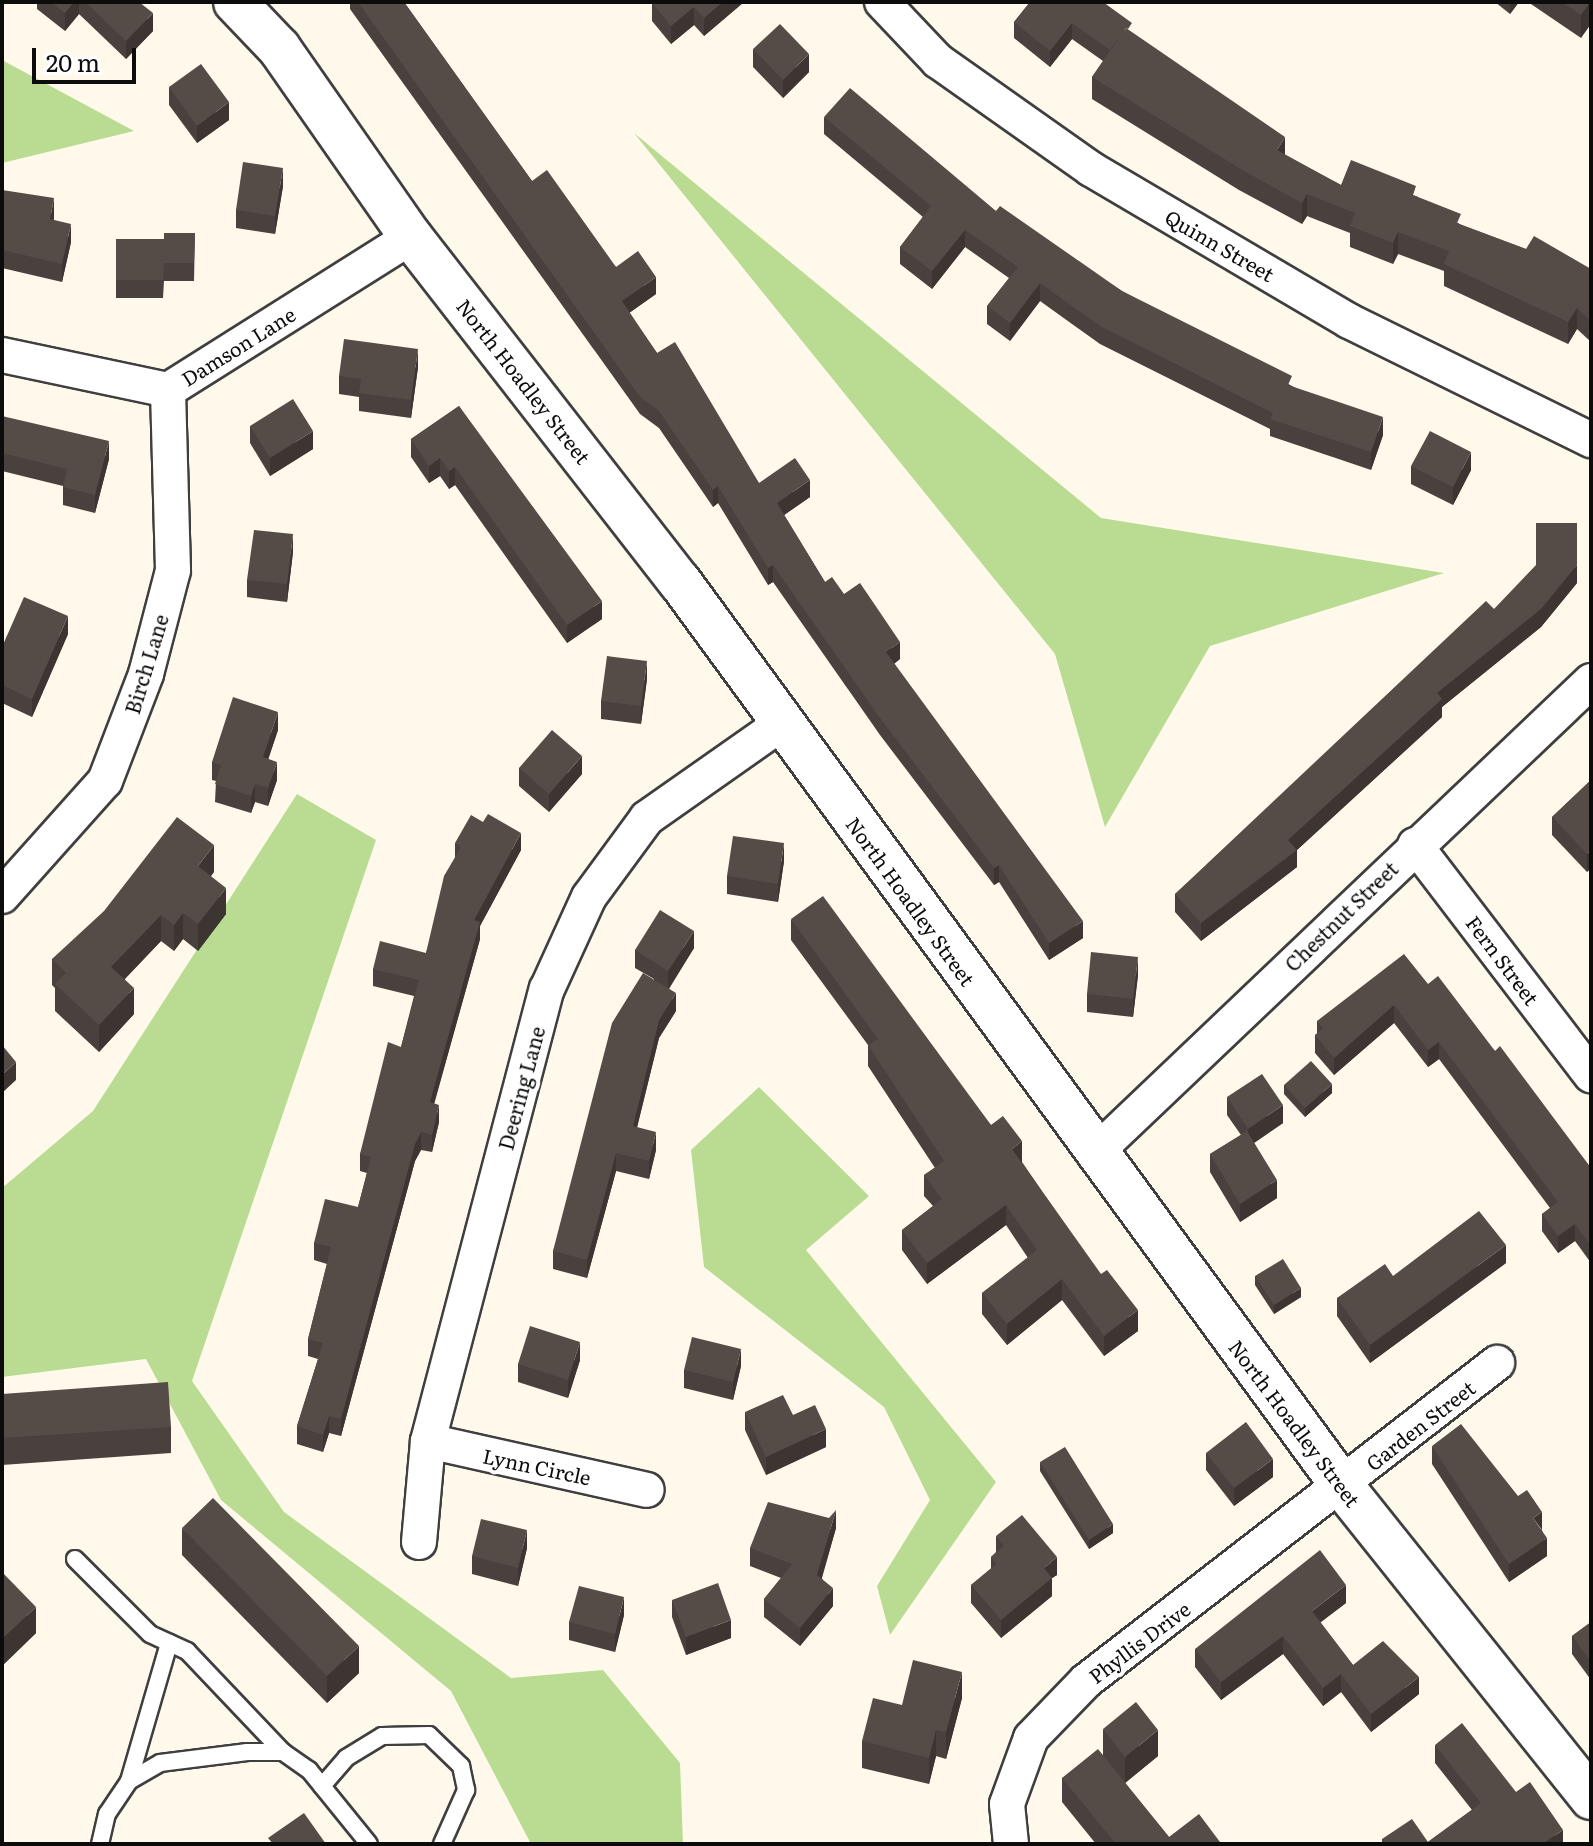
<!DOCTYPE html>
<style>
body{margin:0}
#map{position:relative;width:1593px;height:1846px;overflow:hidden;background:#fff9eb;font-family:Literata,serif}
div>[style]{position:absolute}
.forest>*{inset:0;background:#badc92}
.roads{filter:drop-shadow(2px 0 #3f3f3f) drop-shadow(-2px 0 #3f3f3f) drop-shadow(0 2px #3f3f3f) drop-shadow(0 -2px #3f3f3f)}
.service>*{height:16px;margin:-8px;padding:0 8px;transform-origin:8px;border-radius:8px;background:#fff}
.minor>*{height:34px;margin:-17px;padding:0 17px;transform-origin:17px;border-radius:17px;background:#fff}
.tertiary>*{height:42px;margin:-21px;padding:0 21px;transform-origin:21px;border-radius:21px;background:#fff}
.wall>*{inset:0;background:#49413e}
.shaded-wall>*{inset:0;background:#3c3532}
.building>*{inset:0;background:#554c48}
span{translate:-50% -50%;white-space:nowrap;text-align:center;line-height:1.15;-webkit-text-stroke:8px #fff;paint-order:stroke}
.street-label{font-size:20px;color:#0c0c0c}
.frame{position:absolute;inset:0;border:4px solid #0c0c0c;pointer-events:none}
.scale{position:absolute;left:32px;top:48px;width:104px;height:36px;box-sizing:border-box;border:4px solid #0c0c0c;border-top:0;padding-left:10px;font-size:24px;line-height:28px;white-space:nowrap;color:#0c0c0c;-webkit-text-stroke:6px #fff;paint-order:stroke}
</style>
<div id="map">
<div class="forest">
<i style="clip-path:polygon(2px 60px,134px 131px,2px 163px)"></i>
<i style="clip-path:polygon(634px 133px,1101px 518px,1444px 573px,1210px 646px,1105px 827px,1055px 654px)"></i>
<i style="clip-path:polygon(297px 794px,376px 840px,192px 1381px,284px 1512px,511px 1678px,603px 1670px,680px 1763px,683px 1844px,531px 1844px,451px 1691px,221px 1500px,146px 1359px,2px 1377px,2px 1188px,93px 1111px)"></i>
<i style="clip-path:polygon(759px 1087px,869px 1196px,806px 1250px,996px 1482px,890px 1635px,877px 1586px,930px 1500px,884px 1407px,704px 1267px,691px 1150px)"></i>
</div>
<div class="roads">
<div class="service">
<i style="left:75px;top:1559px;width:106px;rotate:45deg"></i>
<i style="left:150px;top:1634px;width:41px;rotate:24.7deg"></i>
<i style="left:187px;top:1651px;width:139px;rotate:46.5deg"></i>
<i style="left:129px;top:1781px;width:144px;rotate:-73.8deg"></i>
<i style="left:322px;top:1786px;width:37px;rotate:-49deg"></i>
<i style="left:346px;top:1758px;width:42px;rotate:-31.4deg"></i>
<i style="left:382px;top:1736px;width:47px;rotate:-1.2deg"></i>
<i style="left:429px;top:1735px;width:45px;rotate:44.1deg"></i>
<i style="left:461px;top:1766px;width:25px;rotate:78deg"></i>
<i style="left:466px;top:1790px;width:59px;rotate:114deg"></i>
<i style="left:100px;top:1844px;width:31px;rotate:-77deg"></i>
<i style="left:107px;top:1814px;width:40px;rotate:-56deg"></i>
<i style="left:129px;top:1781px;width:36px;rotate:-30deg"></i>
<i style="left:160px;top:1763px;width:88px;rotate:-7.2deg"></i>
<i style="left:247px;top:1752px;width:36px"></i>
<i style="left:283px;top:1752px;width:32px;rotate:35deg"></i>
<i style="left:309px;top:1770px;width:95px;rotate:51deg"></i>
</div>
<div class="minor">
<i style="left:882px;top:2px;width:81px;rotate:46.5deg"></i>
<i style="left:938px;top:61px;width:187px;rotate:35.2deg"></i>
<i style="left:1091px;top:169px;width:299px;rotate:30.5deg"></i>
<i style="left:1349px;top:321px;width:270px;rotate:26.2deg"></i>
<i style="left:2px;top:355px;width:170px;rotate:11.9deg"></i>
<i style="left:168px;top:390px;width:287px;rotate:-32.2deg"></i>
<i style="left:1415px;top:845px;width:290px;rotate:52.6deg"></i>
<i style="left:2px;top:896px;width:154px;rotate:-48.2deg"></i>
<i style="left:105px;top:781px;width:115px;rotate:-69deg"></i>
<i style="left:146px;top:674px;width:107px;rotate:-75.4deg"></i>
<i style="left:173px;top:570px;width:180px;rotate:-91.6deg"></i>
<i style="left:1094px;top:1154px;width:686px;rotate:-43.58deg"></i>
<i style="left:428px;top:1441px;width:224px;rotate:12.6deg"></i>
<i style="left:419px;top:1542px;width:101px;rotate:-84.9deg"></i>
<i style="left:428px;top:1441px;width:467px;rotate:-75.3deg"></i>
<i style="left:547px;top:989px;width:101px;rotate:-65.5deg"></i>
<i style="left:589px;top:897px;width:98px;rotate:-53.7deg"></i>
<i style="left:647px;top:818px;width:165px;rotate:-35.1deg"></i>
<i style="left:1011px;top:1844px;width:40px;rotate:-95.7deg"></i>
<i style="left:1007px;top:1804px;width:70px;rotate:-70deg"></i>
<i style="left:1031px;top:1738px;width:79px;rotate:-46deg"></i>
<i style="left:1086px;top:1681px;width:520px;rotate:-37.73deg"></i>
</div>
<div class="tertiary">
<i style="left:235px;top:2px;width:64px;rotate:46.3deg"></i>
<i style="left:279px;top:48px;width:231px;rotate:55.1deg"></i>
<i style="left:411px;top:237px;width:437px;rotate:52.1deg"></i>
<i style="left:680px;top:582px;width:1122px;rotate:53.77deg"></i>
<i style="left:1343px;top:1487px;width:398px;rotate:51.4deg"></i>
</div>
</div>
<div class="wall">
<i style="clip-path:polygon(37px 2px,139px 2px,153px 31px,126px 59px,79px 14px,65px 31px,37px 9px)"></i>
<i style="clip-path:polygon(350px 2px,404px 2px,532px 181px,616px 267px,656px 294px,629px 313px,657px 353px,759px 483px,810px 497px,784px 515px,825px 582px,844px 594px,900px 659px,894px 664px,1083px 938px,1049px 960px,999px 882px,994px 885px,880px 735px,773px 582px,768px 585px,718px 503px,713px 507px,659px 428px,640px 414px,350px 9px)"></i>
<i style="clip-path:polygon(744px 2px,704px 36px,694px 25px,671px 44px,652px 21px,652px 3px)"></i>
<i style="clip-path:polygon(1030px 2px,1132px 33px,1285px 155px,1341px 185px,1416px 196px,1461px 225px,1526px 249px,1591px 269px,1591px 342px,1577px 329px,1568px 344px,1444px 286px,1444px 271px,1398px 254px,1393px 264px,1350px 247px,1350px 233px,1307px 216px,1302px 224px,1239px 190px,1092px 99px,1092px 77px,1103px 61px,1072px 39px,1050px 67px,1014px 38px,1014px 22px)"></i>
<i style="clip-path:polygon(1495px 2px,1519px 2px,1510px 14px)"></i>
<i style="clip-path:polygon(1528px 2px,1591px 2px,1581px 38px)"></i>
<i style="clip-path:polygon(753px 49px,809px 72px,783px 98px,753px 67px)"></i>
<i style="clip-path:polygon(169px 87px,229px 120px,197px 143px,169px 105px)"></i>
<i style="clip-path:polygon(824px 117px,996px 211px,1122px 291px,1292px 386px,1383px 435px,1371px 470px,1270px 436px,1270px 429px,1100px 344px,1040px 301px,1010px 341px,987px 324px,987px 306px,1009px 278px,965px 247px,932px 289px,900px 264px,900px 247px,923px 217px,824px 134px)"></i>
<i style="clip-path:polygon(283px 186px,275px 234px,236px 228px,236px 210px)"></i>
<i style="clip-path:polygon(2px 190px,54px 216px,54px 220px,71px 242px,62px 282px,2px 268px)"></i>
<i style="clip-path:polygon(195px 233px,194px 281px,164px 281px,163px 298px,116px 298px,116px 239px,164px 239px)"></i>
<i style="clip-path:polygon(418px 367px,411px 418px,359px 411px,359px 397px,339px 394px,339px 376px)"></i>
<i style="clip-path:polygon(459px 406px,602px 619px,567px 643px,455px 485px,449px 489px,440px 476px,429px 483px,411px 457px,411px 439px)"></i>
<i style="clip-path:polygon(2px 416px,109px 459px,95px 513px,63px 505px,63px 486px,2px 471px)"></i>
<i style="clip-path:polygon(250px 426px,313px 449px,270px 476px,250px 443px)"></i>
<i style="clip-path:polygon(1411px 466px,1471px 470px,1453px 505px,1411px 484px)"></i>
<i style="clip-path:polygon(293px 552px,287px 602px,247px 597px,247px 580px)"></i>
<i style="clip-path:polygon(1577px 583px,1541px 627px,1442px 707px,1442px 717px,1297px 850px,1297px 867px,1201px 941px,1175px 912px,1175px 894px,1494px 609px)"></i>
<i style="clip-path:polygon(68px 634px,32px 717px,2px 703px,2px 647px)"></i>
<i style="clip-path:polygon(647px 679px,641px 724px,601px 719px,601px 701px)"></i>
<i style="clip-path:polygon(278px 730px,268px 759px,277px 780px,268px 806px,255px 802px,251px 813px,215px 802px,216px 781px,212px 780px,212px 762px)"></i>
<i style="clip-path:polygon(519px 768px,582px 774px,549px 812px,519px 786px)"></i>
<i style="clip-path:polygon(1591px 780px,1587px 872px,1552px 835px,1552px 817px)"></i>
<i style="clip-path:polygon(455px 843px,521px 850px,480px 926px,480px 939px,434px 1103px,439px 1122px,432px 1152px,421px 1150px,415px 1161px,341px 1436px,329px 1433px,323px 1452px,297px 1444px,297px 1426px,318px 1359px,308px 1356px,308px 1339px,327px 1264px,314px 1260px,314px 1243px,358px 1207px,367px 1173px,360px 1171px,360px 1154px,401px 1047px,414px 996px,373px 986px,373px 969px,426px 953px,455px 858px)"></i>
<i style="clip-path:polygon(784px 861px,778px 902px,727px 894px,727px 876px)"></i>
<i style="clip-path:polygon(214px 872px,211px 876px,226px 914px,198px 951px,183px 939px,174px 951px,161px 941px,125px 979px,134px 1014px,99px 1052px,55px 1011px,55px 988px,52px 985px,52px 959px)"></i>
<i style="clip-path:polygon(791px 919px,991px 1125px,1022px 1162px,1138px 1331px,1104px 1356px,1062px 1300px,1007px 1345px,982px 1314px,982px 1293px,1028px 1258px,1006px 1225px,927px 1284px,902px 1250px,902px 1230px,933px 1206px,924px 1196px,924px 1175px,935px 1168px,868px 1066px,868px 1045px,791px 940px)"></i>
<i style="clip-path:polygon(694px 948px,669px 989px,676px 1011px,659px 1038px,637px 1127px,656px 1150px,649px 1179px,616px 1171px,587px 1278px,553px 1269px,553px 1251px,654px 979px,635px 968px,635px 950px)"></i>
<i style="clip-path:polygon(1138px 975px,1133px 1017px,1087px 1012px,1087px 994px)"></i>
<i style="clip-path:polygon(1428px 984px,1495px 1051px,1591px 1168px,1591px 1263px,1575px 1241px,1558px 1253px,1542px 1231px,1542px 1214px,1550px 1208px,1439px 1059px,1428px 1067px,1394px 1023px,1334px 1075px,1315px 1053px,1315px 1035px,1317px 1034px,1317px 1021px)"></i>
<i style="clip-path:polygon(1284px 1085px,1332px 1093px,1305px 1117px,1284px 1094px)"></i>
<i style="clip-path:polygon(1227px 1097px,1283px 1123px,1254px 1143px,1277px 1198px,1240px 1222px,1210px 1172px,1210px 1154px,1241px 1135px,1227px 1115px)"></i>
<i style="clip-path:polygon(1506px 1263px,1370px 1363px,1337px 1316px,1337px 1298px,1393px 1276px)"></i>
<i style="clip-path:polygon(1255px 1276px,1301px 1297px,1274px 1314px,1255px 1285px)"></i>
<i style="clip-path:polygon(580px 1360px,568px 1398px,518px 1382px,518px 1364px)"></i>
<i style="clip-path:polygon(741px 1366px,733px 1400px,684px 1388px,684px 1370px)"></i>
<i style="clip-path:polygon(2px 1394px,171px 1427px,171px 1453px,2px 1465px)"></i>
<i style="clip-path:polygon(745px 1412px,793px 1415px,826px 1447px,766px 1475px,745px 1430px)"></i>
<i style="clip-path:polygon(1432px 1446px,1542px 1530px,1547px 1556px,1509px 1582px,1432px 1464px)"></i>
<i style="clip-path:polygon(1206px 1453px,1273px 1477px,1234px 1506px,1206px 1470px)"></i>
<i style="clip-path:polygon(1040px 1462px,1113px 1533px,1089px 1549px,1040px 1471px)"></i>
<i style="clip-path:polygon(182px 1528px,359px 1673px,327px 1703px,182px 1555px)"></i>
<i style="clip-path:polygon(836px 1528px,822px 1578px,833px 1606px,800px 1646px,764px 1617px,764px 1599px,781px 1578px,750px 1566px,750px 1548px)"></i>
<i style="clip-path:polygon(996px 1536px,1057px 1575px,1052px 1578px,1052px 1596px,1001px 1638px,971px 1603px,971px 1585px,991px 1569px,991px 1557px,996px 1552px)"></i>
<i style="clip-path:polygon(527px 1548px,518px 1586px,472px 1574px,472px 1556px)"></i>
<i style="clip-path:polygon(2px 1572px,36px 1633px,3px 1665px,2px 1664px)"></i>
<i style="clip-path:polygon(672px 1600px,731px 1638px,686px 1655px,672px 1617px)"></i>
<i style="clip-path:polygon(1346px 1603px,1320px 1622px,1353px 1665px,1419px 1694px,1371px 1732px,1341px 1692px,1323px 1706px,1283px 1654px,1221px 1700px,1195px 1667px,1195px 1649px)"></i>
<i style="clip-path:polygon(624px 1615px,615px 1652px,569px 1640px,569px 1622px)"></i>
<i style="clip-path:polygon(1591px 1622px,1591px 1680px,1572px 1654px,1572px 1636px)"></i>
<i style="clip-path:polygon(962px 1698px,946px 1759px,936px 1756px,929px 1784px,862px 1768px,862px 1741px,902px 1705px)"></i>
<i style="clip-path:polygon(1103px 1729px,1158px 1756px,1125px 1783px,1169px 1837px,1220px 1844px,1096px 1844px,1062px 1802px,1062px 1778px,1103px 1755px)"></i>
<i style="clip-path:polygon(1435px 1745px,1516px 1792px,1563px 1844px,1382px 1844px,1382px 1839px,1428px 1842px,1472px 1810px,1435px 1763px)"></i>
</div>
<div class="shaded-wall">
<i style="clip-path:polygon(74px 2px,79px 2px,79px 14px,65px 31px,65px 13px)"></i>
<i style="clip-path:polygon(723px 2px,744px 2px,704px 36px,704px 18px)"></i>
<i style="clip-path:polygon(1510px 2px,1519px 2px,1510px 14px)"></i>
<i style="clip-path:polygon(1590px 2px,1591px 24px,1581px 38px,1581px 15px)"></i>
<i style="clip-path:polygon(694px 7px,694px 25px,671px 44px,671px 26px)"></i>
<i style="clip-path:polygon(153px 13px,153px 31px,126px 59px,126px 41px)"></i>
<i style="clip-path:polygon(1072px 23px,1072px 39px,1050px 67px,1050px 51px)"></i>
<i style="clip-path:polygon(809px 54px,809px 72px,783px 98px,783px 80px)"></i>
<i style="clip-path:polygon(229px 102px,229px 120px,197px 143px,197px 126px)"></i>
<i style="clip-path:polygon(1285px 137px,1285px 159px,1277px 150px)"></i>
<i style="clip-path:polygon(283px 168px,283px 186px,275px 234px,275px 216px)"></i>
<i style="clip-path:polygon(1307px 194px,1307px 216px,1302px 224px,1302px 203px)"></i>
<i style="clip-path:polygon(54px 198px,54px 216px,50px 237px,50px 219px)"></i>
<i style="clip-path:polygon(71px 224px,71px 242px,62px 282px,62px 264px)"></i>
<i style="clip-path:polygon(965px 230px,965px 247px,932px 289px,932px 271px)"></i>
<i style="clip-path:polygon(1398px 232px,1398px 254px,1393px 264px,1393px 243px)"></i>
<i style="clip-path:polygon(656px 277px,656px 294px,622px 318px,622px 301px)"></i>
<i style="clip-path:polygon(1040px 283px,1040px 301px,1010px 341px,1010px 323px)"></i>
<i style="clip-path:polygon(1577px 308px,1577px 329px,1568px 344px,1568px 322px)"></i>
<i style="clip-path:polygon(418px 349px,418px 367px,411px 418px,411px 400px)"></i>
<i style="clip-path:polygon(1383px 417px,1383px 435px,1371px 470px,1371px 452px)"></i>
<i style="clip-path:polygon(313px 431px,313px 449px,270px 476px,270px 458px)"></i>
<i style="clip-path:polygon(109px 441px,109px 459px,95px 513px,95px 495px)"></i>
<i style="clip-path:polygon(1471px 452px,1471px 470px,1453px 505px,1453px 487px)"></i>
<i style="clip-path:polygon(440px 458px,440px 476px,429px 483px,429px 466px)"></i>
<i style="clip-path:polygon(455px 467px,455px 485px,449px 489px,449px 471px)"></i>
<i style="clip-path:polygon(810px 480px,810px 497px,777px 520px,777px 503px)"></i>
<i style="clip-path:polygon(718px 486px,718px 503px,713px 507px,713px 490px)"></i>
<i style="clip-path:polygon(293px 534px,293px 552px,287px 602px,287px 584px)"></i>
<i style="clip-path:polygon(773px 565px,773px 582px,768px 585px,768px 568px)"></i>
<i style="clip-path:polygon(1577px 565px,1577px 583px,1541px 627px,1442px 707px,1442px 717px,1297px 850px,1297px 867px,1201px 941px,1201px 923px,1288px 840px,1437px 693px)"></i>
<i style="clip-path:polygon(602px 601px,602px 619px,567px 643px,567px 625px)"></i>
<i style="clip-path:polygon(68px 616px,68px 634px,32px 717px,32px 699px)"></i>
<i style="clip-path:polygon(900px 642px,900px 659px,886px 669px,886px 652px)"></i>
<i style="clip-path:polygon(647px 661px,647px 679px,641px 724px,641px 706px)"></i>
<i style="clip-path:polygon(278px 712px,278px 730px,263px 775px,263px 757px)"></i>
<i style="clip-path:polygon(582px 756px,582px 774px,549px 812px,549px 794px)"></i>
<i style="clip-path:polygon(277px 762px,277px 780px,268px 806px,268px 788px)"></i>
<i style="clip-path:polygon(255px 784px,255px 802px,251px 813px,251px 796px)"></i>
<i style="clip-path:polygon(521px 833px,521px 850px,480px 926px,480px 939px,430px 1119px,430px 1102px,474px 920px)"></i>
<i style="clip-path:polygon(784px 843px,784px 861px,778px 902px,778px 884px)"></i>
<i style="clip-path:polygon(214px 845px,214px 872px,198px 892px,198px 866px)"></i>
<i style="clip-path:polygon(1591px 851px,1591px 869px,1587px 872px,1587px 854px)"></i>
<i style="clip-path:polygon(999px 865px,999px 882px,994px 885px,994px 868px)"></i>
<i style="clip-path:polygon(226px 888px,226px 914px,198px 951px,198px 924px)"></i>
<i style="clip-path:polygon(183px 913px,183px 939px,174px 951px,174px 925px)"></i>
<i style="clip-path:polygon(161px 915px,161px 941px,111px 993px,111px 967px)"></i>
<i style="clip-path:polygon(1083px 921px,1083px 938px,1049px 960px,1049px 943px)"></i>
<i style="clip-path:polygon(694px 931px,694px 948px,668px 989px,668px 971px)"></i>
<i style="clip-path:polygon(1138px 957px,1138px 975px,1133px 1017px,1133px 999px)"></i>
<i style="clip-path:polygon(134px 988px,134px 1014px,99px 1052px,99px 1025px)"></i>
<i style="clip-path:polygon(676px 993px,676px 1011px,659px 1038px,633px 1144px,633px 1126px,659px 1020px)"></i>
<i style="clip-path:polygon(1394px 1005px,1394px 1023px,1334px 1075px,1334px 1058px)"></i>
<i style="clip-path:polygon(1439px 1042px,1439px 1059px,1428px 1067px,1428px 1050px)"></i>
<i style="clip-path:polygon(16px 1062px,16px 1080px,2px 1093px,2px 1075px)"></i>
<i style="clip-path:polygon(1332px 1084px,1332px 1093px,1305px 1117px,1305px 1108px)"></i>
<i style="clip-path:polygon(439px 1105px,439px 1122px,432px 1152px,432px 1135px)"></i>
<i style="clip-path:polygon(1283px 1105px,1283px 1123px,1248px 1147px,1248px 1129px)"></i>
<i style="clip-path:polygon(421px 1132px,421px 1150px,415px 1161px,341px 1436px,341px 1419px,415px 1144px)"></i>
<i style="clip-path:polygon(656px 1132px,656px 1150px,649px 1179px,649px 1161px)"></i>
<i style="clip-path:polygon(1022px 1141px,1022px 1162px,1012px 1169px,1012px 1149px)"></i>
<i style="clip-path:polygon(616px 1153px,616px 1171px,587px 1278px,587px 1260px)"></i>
<i style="clip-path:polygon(1277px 1180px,1277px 1198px,1240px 1222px,1240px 1204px)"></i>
<i style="clip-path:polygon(1006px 1205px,1006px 1225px,927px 1284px,927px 1263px)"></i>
<i style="clip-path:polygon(1575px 1224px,1575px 1241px,1558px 1253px,1558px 1236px)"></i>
<i style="clip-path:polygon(1506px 1245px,1506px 1263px,1370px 1363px,1370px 1345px)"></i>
<i style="clip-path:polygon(1062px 1279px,1062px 1300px,1007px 1345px,1007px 1324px)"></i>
<i style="clip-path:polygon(1301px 1288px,1301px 1297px,1274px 1314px,1274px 1305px)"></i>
<i style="clip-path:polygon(1138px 1310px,1138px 1331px,1104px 1356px,1104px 1336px)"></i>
<i style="clip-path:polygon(580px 1342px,580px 1360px,568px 1398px,568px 1380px)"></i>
<i style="clip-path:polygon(741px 1349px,741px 1366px,733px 1400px,733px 1382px)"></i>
<i style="clip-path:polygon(329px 1416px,329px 1433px,323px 1452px,323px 1435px)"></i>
<i style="clip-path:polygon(826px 1429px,826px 1447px,766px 1475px,766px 1457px)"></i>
<i style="clip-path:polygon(1273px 1459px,1273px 1477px,1234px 1506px,1234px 1488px)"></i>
<i style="clip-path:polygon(836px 1510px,836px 1528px,817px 1593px,817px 1575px)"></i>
<i style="clip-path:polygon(1542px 1512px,1542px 1530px,1533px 1518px)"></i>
<i style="clip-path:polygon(1113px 1524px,1113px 1533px,1089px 1549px,1089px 1540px)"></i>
<i style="clip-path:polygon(527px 1530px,527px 1548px,518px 1586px,518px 1568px)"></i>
<i style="clip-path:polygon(1547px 1538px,1547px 1556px,1509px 1582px,1509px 1564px)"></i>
<i style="clip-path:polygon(1057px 1557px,1057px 1575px,1052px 1578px,1052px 1596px,1001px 1638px,1001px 1620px,1044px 1568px)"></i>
<i style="clip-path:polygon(1346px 1585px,1346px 1603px,1312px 1629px,1312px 1611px)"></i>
<i style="clip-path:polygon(833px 1588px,833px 1606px,800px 1646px,800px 1628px)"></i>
<i style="clip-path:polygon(624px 1597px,624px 1615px,615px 1652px,615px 1634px)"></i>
<i style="clip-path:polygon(36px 1607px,36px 1633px,3px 1665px,3px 1638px)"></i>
<i style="clip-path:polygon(731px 1620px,731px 1638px,686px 1655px,686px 1637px)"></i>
<i style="clip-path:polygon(1283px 1636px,1283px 1654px,1221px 1700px,1221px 1682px)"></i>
<i style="clip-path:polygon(359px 1646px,359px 1673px,327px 1703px,327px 1676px)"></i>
<i style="clip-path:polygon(962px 1672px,962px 1698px,946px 1759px,946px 1732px)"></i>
<i style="clip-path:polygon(1341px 1674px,1341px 1692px,1323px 1706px,1323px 1688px)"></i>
<i style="clip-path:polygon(1419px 1677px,1419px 1694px,1371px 1732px,1371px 1714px)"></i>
<i style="clip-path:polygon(936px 1730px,936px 1756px,929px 1784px,929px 1758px)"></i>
<i style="clip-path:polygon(1158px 1730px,1158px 1756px,1125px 1783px,1125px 1757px)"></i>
<i style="clip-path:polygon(1563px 1830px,1563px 1844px,1542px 1844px)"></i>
</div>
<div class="building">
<i style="clip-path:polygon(51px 2px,74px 2px,65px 13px)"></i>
<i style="clip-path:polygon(85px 2px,139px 2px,153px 13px,126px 41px)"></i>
<i style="clip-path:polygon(358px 2px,404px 2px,532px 181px,547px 170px,616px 267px,638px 251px,656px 277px,622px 301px,657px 353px,675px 342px,759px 483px,795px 458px,810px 480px,777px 503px,825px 582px,832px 577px,844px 594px,860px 583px,900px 642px,886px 652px,1083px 921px,1049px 943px,999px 865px,994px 868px,880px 718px,773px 565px,768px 568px,718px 486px,713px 490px,659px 411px,640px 397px)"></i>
<i style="clip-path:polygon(653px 2px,723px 2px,704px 18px,694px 7px,671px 26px,652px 3px)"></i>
<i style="clip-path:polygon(1030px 2px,1103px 2px,1132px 23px,1128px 29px,1126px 28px,1110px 50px,1072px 23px,1050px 51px,1014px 22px)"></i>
<i style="clip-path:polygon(1562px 2px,1590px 2px,1581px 15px)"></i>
<i style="clip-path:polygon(780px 24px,809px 54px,783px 80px,753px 49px)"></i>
<i style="clip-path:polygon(1126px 28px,1285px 137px,1277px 150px,1341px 185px,1351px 160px,1416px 186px,1413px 195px,1461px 214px,1457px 223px,1526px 249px,1534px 236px,1591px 269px,1591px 321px,1577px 308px,1568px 322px,1444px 264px,1449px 251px,1398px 232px,1393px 243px,1350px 226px,1355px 213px,1307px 194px,1302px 203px,1239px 168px,1092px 77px)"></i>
<i style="clip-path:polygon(201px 64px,229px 102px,197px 126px,169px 87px)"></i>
<i style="clip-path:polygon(850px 88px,996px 211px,1000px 206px,1122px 291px,1292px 376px,1288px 385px,1383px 417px,1371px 452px,1270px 419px,1273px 413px,1100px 326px,1040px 283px,1010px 323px,987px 306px,1018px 267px,965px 230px,932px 271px,900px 247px,931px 206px,824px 117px)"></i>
<i style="clip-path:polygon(243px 162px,283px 168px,275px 216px,236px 210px)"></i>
<i style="clip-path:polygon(2px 190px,54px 198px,50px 219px,71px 224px,62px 264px,2px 250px)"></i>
<i style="clip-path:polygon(164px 233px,195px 233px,194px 263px,164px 263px,163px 280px,116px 280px,116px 239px,164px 239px)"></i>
<i style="clip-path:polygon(344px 339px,418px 349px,411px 400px,359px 393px,361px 379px,339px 376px)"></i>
<i style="clip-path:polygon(293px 399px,313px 431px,270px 458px,250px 426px)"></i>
<i style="clip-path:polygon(459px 406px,602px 601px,567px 625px,455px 467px,449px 471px,440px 458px,429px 466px,411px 439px)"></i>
<i style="clip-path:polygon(2px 416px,109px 441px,95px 495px,63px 487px,67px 469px,2px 453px)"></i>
<i style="clip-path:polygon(1430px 431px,1471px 452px,1453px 487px,1411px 466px)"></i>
<i style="clip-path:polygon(1536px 523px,1577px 523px,1577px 565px,1541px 609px,1437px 693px,1442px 699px,1288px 840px,1297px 850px,1201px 923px,1175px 894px,1486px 601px,1494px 609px,1536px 565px)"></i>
<i style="clip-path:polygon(254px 530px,293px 534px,287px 584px,247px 580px)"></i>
<i style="clip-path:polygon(24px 597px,68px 616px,32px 699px,2px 685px,2px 647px)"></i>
<i style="clip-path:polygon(607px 656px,647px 661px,641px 706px,601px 701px)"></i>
<i style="clip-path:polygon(233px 697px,278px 712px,263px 757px,277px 762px,268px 788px,255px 784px,251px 796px,215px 784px,221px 765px,212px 762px)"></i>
<i style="clip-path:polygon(552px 730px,582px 756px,549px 794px,519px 768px)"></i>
<i style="clip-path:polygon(1591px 780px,1591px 851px,1587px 854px,1552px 817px)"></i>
<i style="clip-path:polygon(488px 814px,521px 833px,474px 920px,480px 922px,430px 1102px,439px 1105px,432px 1135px,421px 1132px,415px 1144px,341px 1419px,329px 1416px,323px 1435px,297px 1426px,323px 1343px,308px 1339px,331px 1247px,314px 1243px,325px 1199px,358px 1207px,371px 1157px,360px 1154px,388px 1042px,401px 1047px,419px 980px,373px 969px,380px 941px,426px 953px,444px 876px,461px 847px,455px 843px,471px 815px,483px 822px)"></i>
<i style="clip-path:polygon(177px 817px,214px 845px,198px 866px,226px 888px,198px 924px,183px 913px,174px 925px,161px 915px,111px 967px,134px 988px,99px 1025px,55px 984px,66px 973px,52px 959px,104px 911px)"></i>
<i style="clip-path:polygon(733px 836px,784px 843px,778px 884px,727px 876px)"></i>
<i style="clip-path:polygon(823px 896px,991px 1125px,1003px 1116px,1022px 1141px,1012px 1149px,1101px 1274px,1107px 1270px,1138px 1310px,1104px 1336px,1062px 1279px,1007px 1324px,982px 1293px,1037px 1250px,1006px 1205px,927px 1263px,902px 1230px,942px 1199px,924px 1175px,944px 1161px,868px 1045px,878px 1039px,791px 919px)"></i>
<i style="clip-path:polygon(660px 910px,694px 931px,668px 971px,635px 950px)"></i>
<i style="clip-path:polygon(1091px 952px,1138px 957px,1133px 999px,1087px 994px)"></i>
<i style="clip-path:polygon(1404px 954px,1428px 984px,1438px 976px,1495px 1051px,1500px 1046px,1591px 1168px,1591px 1246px,1575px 1224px,1558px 1236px,1542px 1214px,1558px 1202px,1439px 1042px,1428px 1050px,1394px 1005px,1334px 1058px,1315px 1035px,1323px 1028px,1317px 1021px)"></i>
<i style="clip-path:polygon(643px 973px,676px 993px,659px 1020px,633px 1126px,656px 1132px,649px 1161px,616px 1153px,587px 1260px,553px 1251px,612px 1023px)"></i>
<i style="clip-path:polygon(2px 1045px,16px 1062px,2px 1075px)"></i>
<i style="clip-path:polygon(1311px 1061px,1332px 1084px,1305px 1108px,1284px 1085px)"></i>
<i style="clip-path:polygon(1262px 1074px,1283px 1105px,1248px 1129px,1227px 1097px)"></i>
<i style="clip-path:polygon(1247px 1131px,1277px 1180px,1240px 1204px,1210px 1154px)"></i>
<i style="clip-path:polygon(1479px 1211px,1506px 1245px,1370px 1345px,1337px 1298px,1385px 1264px,1393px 1276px)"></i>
<i style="clip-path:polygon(1283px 1259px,1301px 1288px,1274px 1305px,1255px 1276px)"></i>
<i style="clip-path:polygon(530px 1326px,580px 1342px,568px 1380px,518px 1364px)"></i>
<i style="clip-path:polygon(692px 1337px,741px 1349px,733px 1382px,684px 1370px)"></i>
<i style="clip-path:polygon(168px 1382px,171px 1427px,2px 1438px,2px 1394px)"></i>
<i style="clip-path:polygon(783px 1395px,793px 1415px,815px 1405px,826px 1429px,766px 1457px,745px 1412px)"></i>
<i style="clip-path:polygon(1246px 1422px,1273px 1459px,1234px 1488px,1206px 1453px)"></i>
<i style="clip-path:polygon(1461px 1424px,1518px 1496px,1527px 1490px,1542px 1512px,1533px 1518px,1547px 1538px,1509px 1564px,1432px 1446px)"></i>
<i style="clip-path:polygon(1065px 1447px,1113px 1524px,1089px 1540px,1040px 1462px)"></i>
<i style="clip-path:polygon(213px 1498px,359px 1646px,327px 1676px,182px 1528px)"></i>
<i style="clip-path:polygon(768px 1502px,829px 1518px,836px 1510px,817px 1575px,833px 1588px,800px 1628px,764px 1599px,792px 1564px,750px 1548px)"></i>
<i style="clip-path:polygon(1022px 1515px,1057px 1557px,1044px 1568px,1052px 1578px,1001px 1620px,971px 1585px,996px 1564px,991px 1557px,1004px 1546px,996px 1536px)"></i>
<i style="clip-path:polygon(481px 1519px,527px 1530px,518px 1568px,472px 1556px)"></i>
<i style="clip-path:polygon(1320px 1550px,1346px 1585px,1312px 1611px,1353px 1665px,1383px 1641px,1419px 1677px,1371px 1714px,1341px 1674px,1345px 1671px,1323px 1688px,1283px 1636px,1221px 1682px,1195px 1649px)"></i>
<i style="clip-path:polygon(2px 1572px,36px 1607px,3px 1638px,2px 1637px)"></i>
<i style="clip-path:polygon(718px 1583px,731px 1620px,686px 1637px,672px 1600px)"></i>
<i style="clip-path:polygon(579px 1586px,624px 1597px,615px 1634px,569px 1622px)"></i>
<i style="clip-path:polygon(1591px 1622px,1591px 1662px,1572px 1636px)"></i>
<i style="clip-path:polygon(913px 1660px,962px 1672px,946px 1732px,936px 1730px,929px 1758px,862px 1741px,873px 1698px,902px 1705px)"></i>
<i style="clip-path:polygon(1136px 1702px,1158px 1730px,1125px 1757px,1103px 1729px)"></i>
<i style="clip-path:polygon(1462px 1723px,1516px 1792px,1530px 1782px,1563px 1830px,1542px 1844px,1425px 1844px,1481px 1803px,1435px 1745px)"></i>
<i style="clip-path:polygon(1098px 1749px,1169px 1837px,1199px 1814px,1220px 1842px,1217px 1844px,1116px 1844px,1062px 1778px)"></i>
<i style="clip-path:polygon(304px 1813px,326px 1844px,273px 1844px,268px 1838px)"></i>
<i style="clip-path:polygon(1412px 1819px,1428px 1842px,1425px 1844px,1385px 1844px,1382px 1839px)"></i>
</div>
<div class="street-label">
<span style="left:1220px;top:245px;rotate:30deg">Quinn Street</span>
<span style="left:238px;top:346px;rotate:-32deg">Damson Lane</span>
<span style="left:524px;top:381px;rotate:52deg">North Hoadley Street</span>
<span style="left:146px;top:664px;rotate:-73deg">Birch Lane</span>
<span style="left:911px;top:901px;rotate:54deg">North Hoadley Street</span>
<span style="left:1341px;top:916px;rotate:-44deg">Chestnut Street</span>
<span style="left:1503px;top:960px;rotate:53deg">Fern Street</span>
<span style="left:521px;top:1088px;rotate:-75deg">Deering Lane</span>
<span style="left:1295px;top:1423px;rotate:53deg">North Hoadley Street</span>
<span style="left:1420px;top:1425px;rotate:-38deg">Garden Street</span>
<span style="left:537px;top:1466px;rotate:12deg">Lynn Circle</span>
<span style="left:1139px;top:1642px;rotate:-37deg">Phyllis Drive</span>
</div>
<div class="frame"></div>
<div class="scale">20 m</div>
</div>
